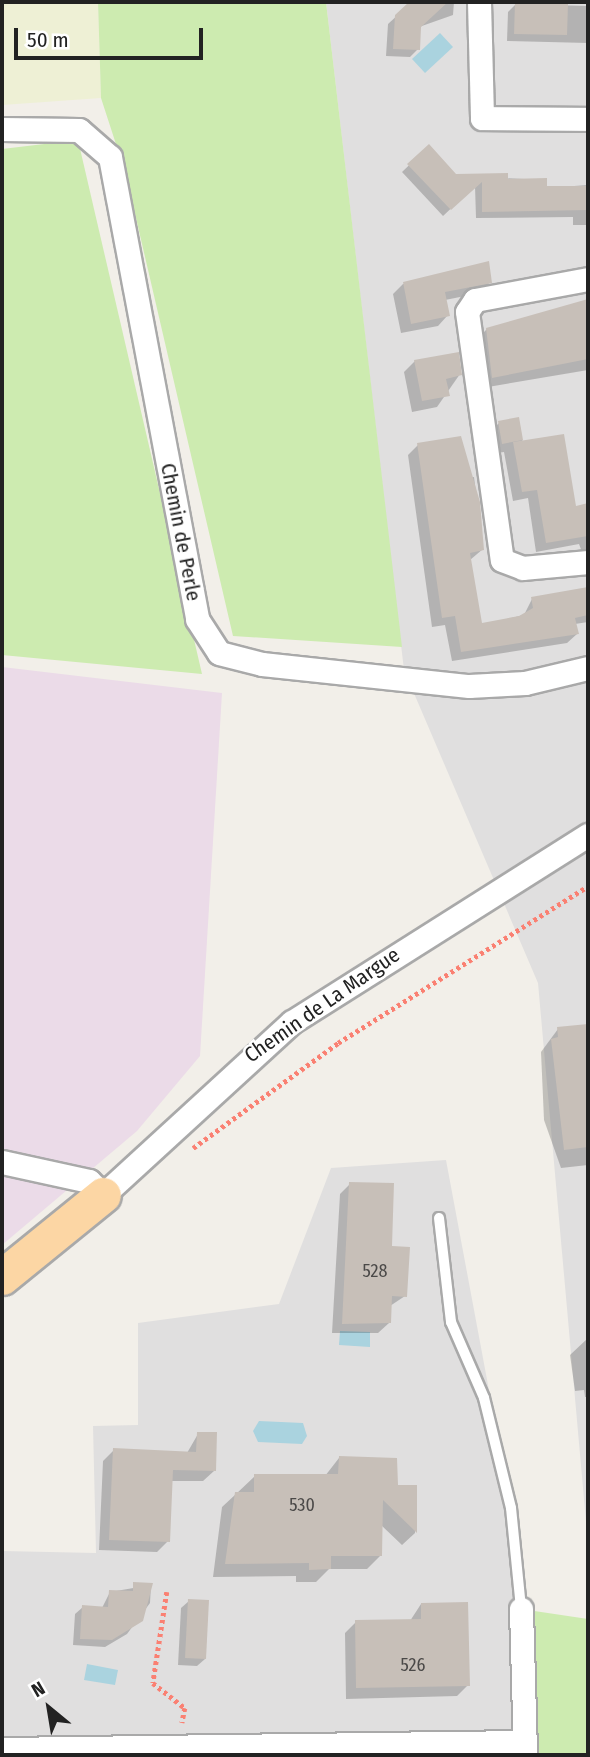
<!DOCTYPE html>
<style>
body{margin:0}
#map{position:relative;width:590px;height:1757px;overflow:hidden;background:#f2efe9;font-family:"Fira Sans Condensed",sans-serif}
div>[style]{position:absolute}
.residential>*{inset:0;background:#e0dfdf}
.industrial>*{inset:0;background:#ebdbe8}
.farmland>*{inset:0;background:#eef0d5}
.grass>*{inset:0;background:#cdebb0}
.water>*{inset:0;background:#aad3df}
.shadow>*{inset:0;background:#0003}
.building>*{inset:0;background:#c7bfb8}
.path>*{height:4.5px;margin-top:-2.25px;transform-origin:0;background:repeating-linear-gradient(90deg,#fa8072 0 3.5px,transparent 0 7px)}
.roads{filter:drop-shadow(2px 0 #a9a9a9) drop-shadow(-2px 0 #a9a9a9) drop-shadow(0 2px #a9a9a9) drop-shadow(0 -2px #a9a9a9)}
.lane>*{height:10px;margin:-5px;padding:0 5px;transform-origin:5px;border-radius:5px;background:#fff}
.street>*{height:23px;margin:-11.5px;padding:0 11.5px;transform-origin:11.5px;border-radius:11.5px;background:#fff}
.primary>*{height:35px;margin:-17.5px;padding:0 17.5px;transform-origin:17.5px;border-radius:17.5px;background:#fcd6a4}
span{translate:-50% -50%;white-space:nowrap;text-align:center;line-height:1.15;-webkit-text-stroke:5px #fff;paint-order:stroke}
.number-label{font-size:18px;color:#4b4948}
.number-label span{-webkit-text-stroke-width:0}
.street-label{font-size:21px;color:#222}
.frame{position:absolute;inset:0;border:4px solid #222;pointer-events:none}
.north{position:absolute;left:14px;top:1673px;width:70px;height:70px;-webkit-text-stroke:5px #fff;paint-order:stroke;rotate:330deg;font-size:19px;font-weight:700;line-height:28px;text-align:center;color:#222}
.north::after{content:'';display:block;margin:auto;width:24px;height:32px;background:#222;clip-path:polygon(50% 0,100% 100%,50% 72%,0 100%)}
.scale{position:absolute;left:14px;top:28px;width:189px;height:32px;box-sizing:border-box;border:4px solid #222;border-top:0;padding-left:9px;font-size:21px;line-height:24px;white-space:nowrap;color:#222;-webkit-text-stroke:5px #fff;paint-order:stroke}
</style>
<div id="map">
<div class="residential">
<i style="clip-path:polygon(326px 2px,588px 2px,588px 1544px,538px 983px,404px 670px)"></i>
<i style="clip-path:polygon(446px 1160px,511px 1508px,525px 1755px,2px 1755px,2px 1551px,96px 1553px,93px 1426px,138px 1425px,138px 1323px,279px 1304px,331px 1168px)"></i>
</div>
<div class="industrial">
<i style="clip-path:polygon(2px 667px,222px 693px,200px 1056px,137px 1131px,2px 1245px)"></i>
</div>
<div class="farmland">
<i style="clip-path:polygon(2px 2px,98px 2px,101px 98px,2px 105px)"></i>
</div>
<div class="grass">
<i style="clip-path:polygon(98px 2px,326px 2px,402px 647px,233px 636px,126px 175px,101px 98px)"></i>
<i style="clip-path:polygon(78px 140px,202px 674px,2px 655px,2px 149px)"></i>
<i style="clip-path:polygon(521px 1609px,588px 1619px,588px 1755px,525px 1755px)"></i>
</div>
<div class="water">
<i style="clip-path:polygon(440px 33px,453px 47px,425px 73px,412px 59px)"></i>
<i style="clip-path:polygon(340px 1331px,370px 1332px,370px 1347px,339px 1345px)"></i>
<i style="clip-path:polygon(259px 1421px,303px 1423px,307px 1436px,302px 1444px,258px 1442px,253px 1431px)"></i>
<i style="clip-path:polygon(87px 1664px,118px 1670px,115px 1685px,84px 1680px)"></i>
</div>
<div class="shadow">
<i style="clip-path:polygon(412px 2px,454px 2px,453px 15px,419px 27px,418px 49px,410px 57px,386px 56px,388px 24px)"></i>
<i style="clip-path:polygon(516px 4px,588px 6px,588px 43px,507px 41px,508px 12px)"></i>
<i style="clip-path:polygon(428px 147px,455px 176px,546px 180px,546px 188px,588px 185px,588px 225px,573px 225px,573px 217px,476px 218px,475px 186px,443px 216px,402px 172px)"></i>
<i style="clip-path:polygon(490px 282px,480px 293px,445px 300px,448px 315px,438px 326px,401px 333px,393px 294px,403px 284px)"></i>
<i style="clip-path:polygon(588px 301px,588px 370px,482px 388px,476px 340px,487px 329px)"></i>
<i style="clip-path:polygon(415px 361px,460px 374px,437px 407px,412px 412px,404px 372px)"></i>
<i style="clip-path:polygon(499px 423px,522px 440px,575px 508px,588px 505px,588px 568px,579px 544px,536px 552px,528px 498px,513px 501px,504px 452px,491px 454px,488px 434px)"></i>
<i style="clip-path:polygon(418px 445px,466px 478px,474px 477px,483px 549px,470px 560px,480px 625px,524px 615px,532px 599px,588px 589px,588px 622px,575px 624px,577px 634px,567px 643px,452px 661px,445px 625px,432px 627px,408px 455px)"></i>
<i style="clip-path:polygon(588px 1025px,588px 1165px,561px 1168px,544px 1120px,541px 1052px,558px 1029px)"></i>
<i style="clip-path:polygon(350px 1184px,390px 1248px,405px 1296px,390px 1306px,389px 1323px,378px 1333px,332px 1333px,340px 1194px)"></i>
<i style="clip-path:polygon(588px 1338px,588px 1397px,585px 1397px,584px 1390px,575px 1391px,570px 1355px)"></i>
<i style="clip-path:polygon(198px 1434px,214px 1471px,203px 1481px,171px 1481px,168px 1541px,157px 1552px,99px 1550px,103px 1461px,114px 1450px,187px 1453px)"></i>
<i style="clip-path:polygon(339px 1458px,397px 1486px,415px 1486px,415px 1533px,402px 1545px,381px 1525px,381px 1555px,367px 1569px,329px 1569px,316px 1582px,296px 1582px,296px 1576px,213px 1577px,222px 1507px,236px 1494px,255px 1476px,325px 1476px)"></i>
<i style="clip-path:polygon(151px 1585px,150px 1603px,127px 1634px,105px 1647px,73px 1645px,75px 1614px,83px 1607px,102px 1608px,110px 1592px)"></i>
<i style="clip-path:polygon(189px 1601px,205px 1659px,197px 1666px,178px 1665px,181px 1608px)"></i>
<i style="clip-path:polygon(421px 1604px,468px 1685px,457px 1696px,346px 1699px,345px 1633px,356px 1622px,410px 1621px)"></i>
</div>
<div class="building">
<i style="clip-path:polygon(409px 2px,448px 2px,421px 27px,420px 50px,393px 49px,395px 15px)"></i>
<i style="clip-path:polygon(515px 2px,568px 4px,567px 35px,514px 34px)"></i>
<i style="clip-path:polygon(429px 144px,456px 174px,508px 173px,508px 179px,547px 178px,547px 186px,588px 186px,588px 210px,482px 212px,482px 182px,451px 210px,407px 164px)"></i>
<i style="clip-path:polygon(489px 261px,492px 283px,445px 292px,450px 316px,411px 324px,403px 282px)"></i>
<i style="clip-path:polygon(588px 299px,588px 359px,492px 378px,486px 328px)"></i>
<i style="clip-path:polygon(459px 352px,462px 375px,446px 379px,450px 396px,422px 401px,414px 360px)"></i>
<i style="clip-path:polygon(519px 417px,523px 440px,502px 444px,498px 421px)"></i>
<i style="clip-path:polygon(564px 434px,576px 506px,588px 503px,588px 536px,546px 543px,537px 490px,522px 492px,513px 442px)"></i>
<i style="clip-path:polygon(461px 436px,480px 502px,484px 550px,470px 553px,482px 623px,519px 616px,533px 608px,531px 597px,588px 587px,588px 615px,575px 618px,579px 634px,461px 652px,455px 616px,442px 618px,417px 443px)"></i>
<i style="clip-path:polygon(588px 1024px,588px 1147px,564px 1150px,551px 1039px,558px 1037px,557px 1027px)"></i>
<i style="clip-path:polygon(349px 1182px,394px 1183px,392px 1246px,410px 1247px,407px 1297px,392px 1296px,391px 1323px,342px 1324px)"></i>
<i style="clip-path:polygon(197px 1432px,217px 1432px,216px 1471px,173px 1470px,170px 1542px,109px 1540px,113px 1448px,196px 1452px)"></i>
<i style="clip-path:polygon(339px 1456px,397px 1458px,398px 1485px,417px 1485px,417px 1533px,383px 1500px,382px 1556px,331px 1556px,331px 1569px,309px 1570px,309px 1563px,225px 1564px,235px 1492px,254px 1492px,254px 1474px,338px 1474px)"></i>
<i style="clip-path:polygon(133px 1582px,153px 1583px,143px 1621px,112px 1640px,80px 1639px,82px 1605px,108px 1607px,109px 1590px,133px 1591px)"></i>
<i style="clip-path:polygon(188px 1599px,209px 1600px,206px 1659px,185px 1658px)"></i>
<i style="clip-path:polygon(468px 1602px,470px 1686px,356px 1688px,355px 1620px,421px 1619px,421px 1603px)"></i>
</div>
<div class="path">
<i style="left:193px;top:1148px;width:179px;rotate:-35.9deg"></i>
<i style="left:338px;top:1043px;width:295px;rotate:-32.1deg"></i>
<i style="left:167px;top:1592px;width:92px;rotate:98.7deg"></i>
<i style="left:153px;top:1683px;width:41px;rotate:38deg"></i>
<i style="left:185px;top:1708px;width:15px;rotate:101deg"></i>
</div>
<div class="roads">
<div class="lane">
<i style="left:439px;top:1218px;width:105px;rotate:83.4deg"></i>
<i style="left:451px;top:1322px;width:83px;rotate:66.5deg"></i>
<i style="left:484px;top:1398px;width:113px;rotate:76.2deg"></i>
<i style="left:511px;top:1508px;width:101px;rotate:84.3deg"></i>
</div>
<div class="street">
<i style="left:479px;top:2px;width:116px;rotate:88.5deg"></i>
<i style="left:482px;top:118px;width:106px;rotate:0.5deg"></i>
<i style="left:2px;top:129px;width:77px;rotate:0.7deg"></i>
<i style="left:79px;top:130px;width:41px;rotate:41.1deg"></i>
<i style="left:110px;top:157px;width:470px;rotate:79.3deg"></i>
<i style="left:197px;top:619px;width:40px;rotate:57.1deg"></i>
<i style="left:219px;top:653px;width:44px;rotate:14.3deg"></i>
<i style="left:262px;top:664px;width:208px;rotate:6.1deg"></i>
<i style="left:469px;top:686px;width:56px;rotate:-3.1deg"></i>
<i style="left:525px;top:683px;width:65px;rotate:-13.4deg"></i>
<i style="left:588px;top:279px;width:115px;rotate:169.5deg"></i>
<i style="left:475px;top:300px;width:14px;rotate:124deg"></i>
<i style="left:467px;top:312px;width:250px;rotate:82deg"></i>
<i style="left:502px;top:560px;width:22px;rotate:21deg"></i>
<i style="left:523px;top:568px;width:65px;rotate:-5.3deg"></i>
<i style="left:2px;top:1162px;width:89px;rotate:12.3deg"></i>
<i style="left:89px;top:1181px;width:20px;rotate:45deg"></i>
<i style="left:103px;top:1195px;width:256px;rotate:-42.5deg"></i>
<i style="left:292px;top:1022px;width:350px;rotate:-32.3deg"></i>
<i style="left:521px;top:1609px;width:146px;rotate:88.4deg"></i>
<i style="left:2px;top:1749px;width:522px;rotate:-0.77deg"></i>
</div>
<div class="primary">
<i style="left:2px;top:1277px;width:130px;rotate:-39.1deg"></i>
</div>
</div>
<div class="number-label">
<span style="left:375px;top:1271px">528</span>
<span style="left:302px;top:1505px">530</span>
<span style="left:413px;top:1665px">526</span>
</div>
<div class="street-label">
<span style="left:181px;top:532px;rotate:79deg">Chemin de Perle</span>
<span style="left:322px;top:1005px;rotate:-35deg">Chemin de La Margue</span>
</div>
<div class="frame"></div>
<div class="north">N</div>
<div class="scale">50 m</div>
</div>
